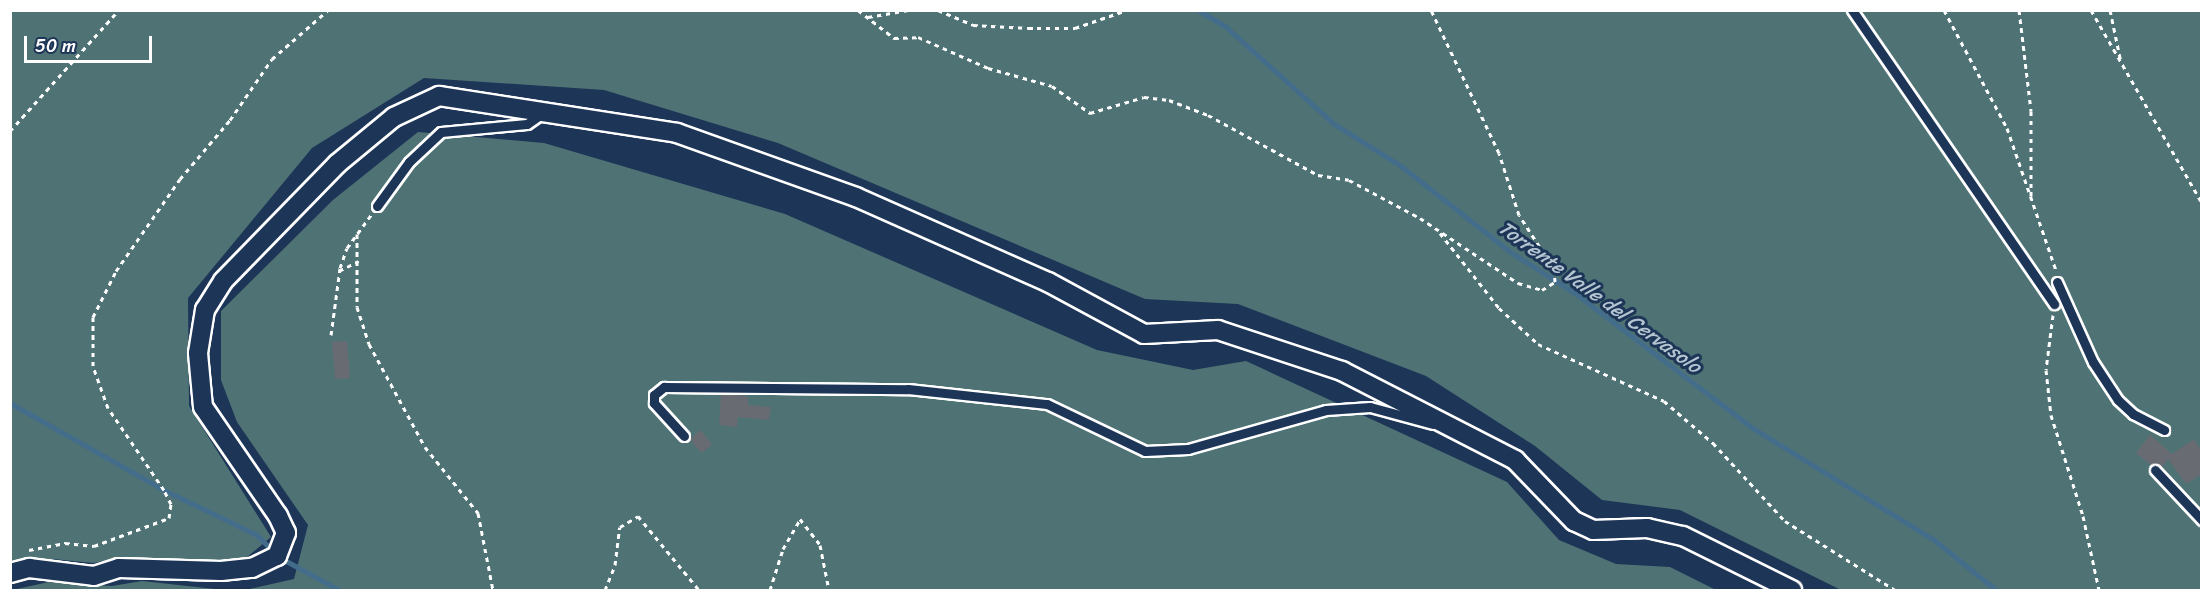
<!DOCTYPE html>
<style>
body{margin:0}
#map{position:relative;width:2212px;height:601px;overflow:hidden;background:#1d3557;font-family:Sriracha,sans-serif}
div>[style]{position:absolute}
.green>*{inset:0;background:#4f7375}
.stream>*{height:5px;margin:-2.5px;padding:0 2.5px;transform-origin:2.5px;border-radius:2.5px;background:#436d8b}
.building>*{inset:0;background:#686b72}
.path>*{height:3px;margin-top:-1.5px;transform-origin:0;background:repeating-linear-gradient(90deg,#fff 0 4.5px,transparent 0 9px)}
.roads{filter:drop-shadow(2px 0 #fff) drop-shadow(-2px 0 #fff) drop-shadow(0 2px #fff) drop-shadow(0 -2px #fff)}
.lane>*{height:9px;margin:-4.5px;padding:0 4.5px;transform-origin:4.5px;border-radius:4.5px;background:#1d3557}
.street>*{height:18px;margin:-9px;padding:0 9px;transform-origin:9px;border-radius:9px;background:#1d3557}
span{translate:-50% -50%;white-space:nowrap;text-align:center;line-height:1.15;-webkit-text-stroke:6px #1d3557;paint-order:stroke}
.water-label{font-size:20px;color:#b4c5d1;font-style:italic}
.frame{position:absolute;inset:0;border:12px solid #fff;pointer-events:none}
.scale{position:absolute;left:24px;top:36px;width:128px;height:27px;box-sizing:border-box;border:3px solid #fff;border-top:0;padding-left:8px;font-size:18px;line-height:21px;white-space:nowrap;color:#fff;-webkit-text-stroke:4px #1d3557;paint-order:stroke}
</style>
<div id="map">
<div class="green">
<i style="clip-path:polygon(10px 11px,2201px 11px,2201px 590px,1841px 590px,1680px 510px,1602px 500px,1535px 446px,1426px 376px,1238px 304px,1145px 299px,778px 143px,604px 90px,424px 78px,312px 148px,188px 298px,189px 406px,271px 537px,247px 557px,212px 562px,121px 558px,93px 563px,53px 559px,11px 564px)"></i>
<i style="clip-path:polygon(418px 132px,544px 143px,785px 214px,1097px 350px,1193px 370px,1246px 361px,1507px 482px,1559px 540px,1616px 564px,1670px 567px,1716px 590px,245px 590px,294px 579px,308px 525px,237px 422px,221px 380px,221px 311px,333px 200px)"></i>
<i style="clip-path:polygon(142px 581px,224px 590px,12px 590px,49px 582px,112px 586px)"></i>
</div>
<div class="stream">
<i style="left:1198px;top:10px;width:33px;rotate:31deg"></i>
<i style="left:1226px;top:27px;width:145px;rotate:41.9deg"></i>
<i style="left:1334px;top:124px;width:79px;rotate:32.1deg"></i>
<i style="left:1401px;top:166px;width:137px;rotate:38.2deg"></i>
<i style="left:1509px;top:251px;width:80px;rotate:32.7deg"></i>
<i style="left:1576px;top:294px;width:220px;rotate:37.2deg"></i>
<i style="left:1751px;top:427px;width:215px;rotate:31.7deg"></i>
<i style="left:1934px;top:540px;width:80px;rotate:38.9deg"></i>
<i style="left:10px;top:403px;width:177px;rotate:29.5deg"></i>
<i style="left:164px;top:490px;width:103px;rotate:25.8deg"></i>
<i style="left:257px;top:535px;width:29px;rotate:46deg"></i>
<i style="left:277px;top:556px;width:71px;rotate:28.7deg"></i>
</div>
<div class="building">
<i style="clip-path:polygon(347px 341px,350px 378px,335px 379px,332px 342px)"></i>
<i style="clip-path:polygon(721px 394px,748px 396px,748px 405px,771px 407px,769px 420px,738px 417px,737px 427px,719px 425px)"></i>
<i style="clip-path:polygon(701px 430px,712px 445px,701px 453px,690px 439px)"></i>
<i style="clip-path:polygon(2150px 435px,2172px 454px,2194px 439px,2201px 450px,2202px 474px,2186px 484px,2168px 459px,2162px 467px,2151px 465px,2136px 453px)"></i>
</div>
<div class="path">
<i style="left:858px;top:10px;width:46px;rotate:37.9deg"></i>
<i style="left:894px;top:38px;width:24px;rotate:-2deg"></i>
<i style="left:918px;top:37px;width:77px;rotate:23.9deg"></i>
<i style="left:988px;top:68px;width:66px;rotate:15.7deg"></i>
<i style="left:1052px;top:86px;width:47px;rotate:35.4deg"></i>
<i style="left:1090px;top:113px;width:56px;rotate:-16.5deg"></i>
<i style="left:1144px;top:97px;width:25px;rotate:7deg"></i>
<i style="left:1169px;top:100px;width:42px;rotate:21deg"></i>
<i style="left:1208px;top:115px;width:125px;rotate:28.6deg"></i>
<i style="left:1318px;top:175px;width:31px;rotate:9deg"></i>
<i style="left:1349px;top:180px;width:81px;rotate:28.2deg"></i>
<i style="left:1420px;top:218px;width:118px;rotate:33.6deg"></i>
<i style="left:1518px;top:283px;width:25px;rotate:16deg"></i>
<i style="left:1542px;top:290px;width:15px;rotate:-32deg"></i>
<i style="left:1555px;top:282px;width:13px;rotate:-94deg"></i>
<i style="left:1554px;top:269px;width:64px;rotate:-122.9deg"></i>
<i style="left:1519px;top:215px;width:65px;rotate:-107.9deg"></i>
<i style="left:1499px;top:153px;width:158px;rotate:-115.4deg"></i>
<i style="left:938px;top:10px;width:38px;rotate:23deg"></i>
<i style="left:973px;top:25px;width:55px;rotate:3.1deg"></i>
<i style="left:1028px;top:28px;width:47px"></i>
<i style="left:1075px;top:28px;width:55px;rotate:-19.1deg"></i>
<i style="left:1944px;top:10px;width:134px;rotate:61.9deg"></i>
<i style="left:2007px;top:128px;width:150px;rotate:71deg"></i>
<i style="left:2019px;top:10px;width:102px;rotate:83.2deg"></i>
<i style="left:2031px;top:111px;width:85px;rotate:90deg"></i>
<i style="left:2091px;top:10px;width:223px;rotate:60.1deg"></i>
<i style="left:2110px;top:10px;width:53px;rotate:78.1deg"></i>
<i style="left:868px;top:17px;width:41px;rotate:-9.9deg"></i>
<i style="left:10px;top:131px;width:163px;rotate:-48deg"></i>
<i style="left:1440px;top:233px;width:95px;rotate:51.8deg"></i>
<i style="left:1499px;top:308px;width:53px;rotate:42.7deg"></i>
<i style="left:1538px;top:344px;width:138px;rotate:24.3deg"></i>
<i style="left:1664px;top:401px;width:65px;rotate:40.6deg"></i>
<i style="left:1713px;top:443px;width:106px;rotate:47.3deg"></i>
<i style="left:1785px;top:521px;width:130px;rotate:32.1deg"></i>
<i style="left:357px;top:234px;width:73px;rotate:90deg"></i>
<i style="left:357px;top:307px;width:39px;rotate:72deg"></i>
<i style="left:369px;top:344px;width:117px;rotate:61.5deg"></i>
<i style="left:425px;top:447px;width:85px;rotate:51.2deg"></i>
<i style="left:478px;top:513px;width:78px;rotate:79deg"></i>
<i style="left:339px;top:271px;width:22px;rotate:-27deg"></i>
<i style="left:2053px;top:315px;width:55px;rotate:97.3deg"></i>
<i style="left:2046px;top:370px;width:45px;rotate:83.7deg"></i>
<i style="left:2051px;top:415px;width:106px;rotate:72.4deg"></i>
<i style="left:2083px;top:516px;width:76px;rotate:77.8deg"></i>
<i style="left:331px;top:335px;width:68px;rotate:-82.3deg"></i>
<i style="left:340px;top:268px;width:21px;rotate:-71deg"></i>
<i style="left:347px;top:248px;width:41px;rotate:-54deg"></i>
<i style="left:29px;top:550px;width:37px;rotate:-11deg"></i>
<i style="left:65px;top:543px;width:29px;rotate:6deg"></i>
<i style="left:94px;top:546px;width:80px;rotate:-20.5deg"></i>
<i style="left:169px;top:518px;width:14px;rotate:-82deg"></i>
<i style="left:171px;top:504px;width:16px;rotate:-117deg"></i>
<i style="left:164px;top:490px;width:99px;rotate:-124.3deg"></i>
<i style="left:108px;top:408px;width:45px;rotate:-109.7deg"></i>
<i style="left:93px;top:366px;width:49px;rotate:-90deg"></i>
<i style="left:93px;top:317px;width:51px;rotate:-63.4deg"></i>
<i style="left:116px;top:271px;width:112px;rotate:-55.2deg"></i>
<i style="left:180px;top:179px;width:77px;rotate:-49.7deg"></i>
<i style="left:230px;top:120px;width:74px;rotate:-55.5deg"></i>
<i style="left:272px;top:59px;width:74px;rotate:-41.2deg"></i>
<i style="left:605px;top:590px;width:27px;rotate:-68deg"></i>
<i style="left:615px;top:565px;width:38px;rotate:-83deg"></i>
<i style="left:620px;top:527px;width:21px;rotate:-31deg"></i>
<i style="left:638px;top:516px;width:96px;rotate:50.5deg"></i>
<i style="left:770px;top:590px;width:43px;rotate:-72.4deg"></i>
<i style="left:783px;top:549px;width:34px;rotate:-60deg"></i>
<i style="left:800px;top:519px;width:33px;rotate:52deg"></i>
<i style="left:820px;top:545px;width:46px;rotate:78.7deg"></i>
</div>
<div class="roads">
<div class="lane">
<i style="left:1852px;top:10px;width:357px;rotate:55.5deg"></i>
<i style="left:377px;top:206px;width:54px;rotate:-54deg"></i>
<i style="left:409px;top:162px;width:44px;rotate:-43.2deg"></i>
<i style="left:441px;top:132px;width:86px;rotate:-5.3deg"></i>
<i style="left:527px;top:124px;width:19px;rotate:-35deg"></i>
<i style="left:2057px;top:282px;width:88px;rotate:65.8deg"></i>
<i style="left:2093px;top:362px;width:45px;rotate:56.7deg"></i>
<i style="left:2118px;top:400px;width:21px;rotate:43deg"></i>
<i style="left:2133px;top:414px;width:35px;rotate:27deg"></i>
<i style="left:684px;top:436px;width:45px;rotate:-132.3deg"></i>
<i style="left:654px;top:403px;width:8px;rotate:-90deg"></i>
<i style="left:654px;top:395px;width:13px;rotate:-39deg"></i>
<i style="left:664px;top:387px;width:244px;rotate:0.5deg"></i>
<i style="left:908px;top:389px;width:140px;rotate:6.2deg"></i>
<i style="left:1047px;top:404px;width:109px;rotate:25.6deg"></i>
<i style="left:1145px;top:451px;width:43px;rotate:-2.7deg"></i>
<i style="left:1188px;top:449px;width:143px;rotate:-15.8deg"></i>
<i style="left:1326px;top:410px;width:44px;rotate:-3.9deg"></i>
<i style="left:1370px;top:407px;width:65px;rotate:15.1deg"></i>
<i style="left:2155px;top:470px;width:69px;rotate:46.8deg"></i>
</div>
<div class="street">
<i style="left:10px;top:573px;width:20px;rotate:-15deg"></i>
<i style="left:29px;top:568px;width:65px;rotate:7deg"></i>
<i style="left:94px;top:576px;width:26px;rotate:-18deg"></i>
<i style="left:119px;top:568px;width:102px;rotate:1.7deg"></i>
<i style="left:221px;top:571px;width:31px;rotate:-6deg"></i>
<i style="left:252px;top:568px;width:28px;rotate:-26deg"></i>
<i style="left:277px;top:556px;width:25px;rotate:-69deg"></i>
<i style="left:286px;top:533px;width:19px;rotate:-115deg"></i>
<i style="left:278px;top:516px;width:132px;rotate:-124.5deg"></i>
<i style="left:203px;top:407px;width:54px;rotate:-95.3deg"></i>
<i style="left:198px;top:353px;width:44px;rotate:-80.8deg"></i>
<i style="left:205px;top:310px;width:34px;rotate:-58deg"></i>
<i style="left:223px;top:281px;width:163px;rotate:-45.7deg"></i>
<i style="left:337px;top:164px;width:74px;rotate:-39.5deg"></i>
<i style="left:394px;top:117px;width:50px;rotate:-25deg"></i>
<i style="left:439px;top:96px;width:241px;rotate:8.8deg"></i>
<i style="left:677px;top:133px;width:190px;rotate:19.7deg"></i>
<i style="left:856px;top:197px;width:210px;rotate:23.9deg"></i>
<i style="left:1048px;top:282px;width:109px;rotate:28.4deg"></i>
<i style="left:1144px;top:334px;width:74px;rotate:-3.1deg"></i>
<i style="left:1218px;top:330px;width:131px;rotate:18.3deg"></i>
<i style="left:1342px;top:371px;width:195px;rotate:27.2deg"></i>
<i style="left:1515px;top:460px;width:85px;rotate:46deg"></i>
<i style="left:1574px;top:521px;width:21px;rotate:25deg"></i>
<i style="left:1593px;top:530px;width:54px;rotate:-2.1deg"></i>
<i style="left:1647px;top:528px;width:37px;rotate:13deg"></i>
<i style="left:1683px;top:536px;width:122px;rotate:26.4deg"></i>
</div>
</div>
<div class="water-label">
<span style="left:1600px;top:297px;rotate:36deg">Torrente Valle del Cervasolo</span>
</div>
<div class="frame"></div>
<div class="scale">50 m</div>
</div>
